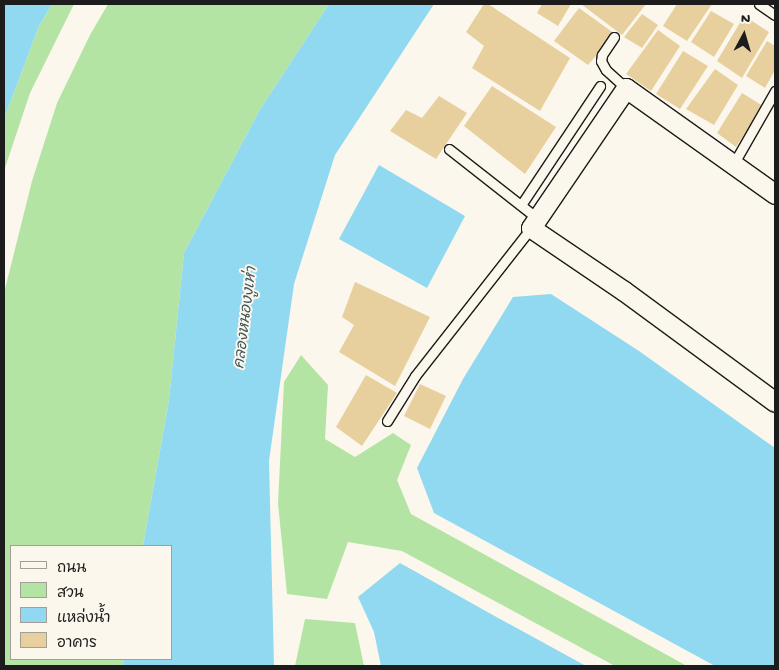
<!DOCTYPE html>
<meta charset="utf-8">
<style>
body{margin:0}
#map{position:relative;width:779px;height:670px;overflow:hidden;background:#fbf7ec;font-family:"Gochi Hand","Playpen Sans Thai",sans-serif}
div>[style]{position:absolute}
.green>*{inset:0;background:#b4e4a3}
.water>*{inset:0;background:#90d9f1}
.building>*{inset:0;background:#e8cf9e}
.roads{filter:drop-shadow(1px 0 #1c1c1c) drop-shadow(-1px 0 #1c1c1c) drop-shadow(0 1px #1c1c1c) drop-shadow(0 -1px #1c1c1c)}
.service>*{height:9px;margin:-4.5px;padding:0 4.5px;transform-origin:4.5px;border-radius:4.5px;background:#fbf7ec}
.minor>*{height:19px;margin:-9.5px;padding:0 9.5px;transform-origin:9.5px;border-radius:9.5px;background:#fbf7ec}
span{translate:-50% -50%;white-space:nowrap;text-align:center;line-height:1.15;-webkit-text-stroke:4px #fbf7ec;paint-order:stroke}
.water-label{font-size:15px;color:#3f555c;font-style:italic}
.frame{position:absolute;inset:0;border:5px solid #1c1c1c;pointer-events:none}
.legend{position:absolute;left:10px;top:545px;width:162px;height:115px;box-sizing:border-box;background:#fbf7ec;border:1px solid #a29f99;margin:0;padding:6px 9px;list-style:none;font-size:15px;color:#1c1c1c}
.legend li{display:flex;align-items:center;gap:10px;height:25px}
.legend b{width:25px;border:1px solid #a29f99}
.north{position:absolute;left:719px;top:10px;width:50px;height:50px;-webkit-text-stroke:4px #fbf7ec;paint-order:stroke;rotate:6deg;font-size:14px;font-weight:700;line-height:20px;text-align:center;color:#1c1c1c}
.north::after{content:'';display:block;margin:auto;width:18px;height:22px;background:#1c1c1c;clip-path:polygon(50% 0,100% 100%,50% 72%,0 100%)}
</style>
<div id="map">
<div class="green">
<i style="clip-path:polygon(52px 4px,74px 4px,30px 93px,4px 171px,4px 119px,39px 26px)"></i>
<i style="clip-path:polygon(108px 4px,329px 4px,259px 111px,184px 253px,169px 400px,143px 546px,11px 546px,11px 659px,124px 659px,122px 666px,4px 666px,4px 293px,32px 181px,57px 103px,90px 35px)"></i>
<i style="clip-path:polygon(301px 355px,328px 385px,325px 439px,355px 457px,393px 433px,411px 445px,397px 480px,411px 514px,687px 666px,615px 666px,402px 551px,348px 542px,327px 599px,287px 594px,278px 503px,284px 382px)"></i>
<i style="clip-path:polygon(305px 619px,355px 623px,364px 666px,295px 666px)"></i>
</div>
<div class="water">
<i style="clip-path:polygon(4px 4px,52px 4px,39px 26px,4px 119px)"></i>
<i style="clip-path:polygon(329px 4px,434px 4px,335px 155px,294px 284px,269px 461px,274px 666px,122px 666px,124px 659px,171px 659px,171px 546px,143px 546px,169px 400px,184px 253px,259px 111px)"></i>
<i style="clip-path:polygon(379px 165px,465px 216px,427px 288px,339px 239px)"></i>
<i style="clip-path:polygon(551px 294px,639px 351px,775px 448px,775px 666px,715px 666px,434px 513px,417px 468px,463px 379px,513px 297px)"></i>
<i style="clip-path:polygon(400px 563px,491px 614px,586px 666px,381px 666px,374px 632px,358px 597px)"></i>
</div>
<div class="building">
<i style="clip-path:polygon(484px 4px,488px 4px,570px 58px,540px 111px,472px 68px,484px 46px,466px 32px)"></i>
<i style="clip-path:polygon(542px 4px,571px 4px,558px 26px,537px 13px)"></i>
<i style="clip-path:polygon(581px 4px,646px 4px,622px 35px)"></i>
<i style="clip-path:polygon(677px 4px,712px 4px,687px 41px,663px 26px)"></i>
<i style="clip-path:polygon(579px 8px,615px 34px,588px 65px,554px 41px)"></i>
<i style="clip-path:polygon(711px 11px,734px 24px,714px 57px,691px 42px)"></i>
<i style="clip-path:polygon(642px 14px,658px 25px,642px 48px,624px 37px)"></i>
<i style="clip-path:polygon(744px 16px,769px 32px,742px 78px,717px 61px)"></i>
<i style="clip-path:polygon(658px 30px,680px 46px,651px 91px,626px 74px)"></i>
<i style="clip-path:polygon(767px 41px,775px 46px,775px 70px,765px 88px,746px 76px)"></i>
<i style="clip-path:polygon(683px 51px,708px 66px,680px 109px,656px 94px)"></i>
<i style="clip-path:polygon(715px 69px,738px 85px,714px 125px,686px 109px)"></i>
<i style="clip-path:polygon(492px 86px,556px 127px,525px 174px,464px 126px)"></i>
<i style="clip-path:polygon(742px 93px,763px 106px,736px 147px,717px 133px)"></i>
<i style="clip-path:polygon(439px 96px,467px 113px,436px 159px,390px 131px,406px 110px,422px 118px)"></i>
<i style="clip-path:polygon(355px 282px,430px 317px,395px 386px,339px 352px,354px 325px,342px 317px)"></i>
<i style="clip-path:polygon(366px 375px,397px 393px,362px 446px,336px 427px)"></i>
<i style="clip-path:polygon(420px 384px,446px 396px,430px 429px,404px 416px)"></i>
</div>
<div class="roads">
<div class="service">
<i style="left:759px;top:4px;width:19px;rotate:35deg"></i>
<i style="left:614px;top:37px;width:22px;rotate:124deg"></i>
<i style="left:602px;top:55px;width:6px;rotate:99deg"></i>
<i style="left:601px;top:61px;width:10px;rotate:61deg"></i>
<i style="left:606px;top:70px;width:27px;rotate:42deg"></i>
<i style="left:449px;top:149px;width:112px;rotate:38.1deg"></i>
<i style="left:734px;top:163px;width:83px;rotate:-60.3deg"></i>
<i style="left:521px;top:205px;width:143px;rotate:-56.4deg"></i>
<i style="left:387px;top:421px;width:53px;rotate:-58.1deg"></i>
<i style="left:415px;top:376px;width:188px;rotate:-51.9deg"></i>
</div>
<div class="minor">
<i style="left:775px;top:194px;width:183px;rotate:-144.6deg"></i>
<i style="left:626px;top:88px;width:169px;rotate:124.2deg"></i>
<i style="left:531px;top:228px;width:112px;rotate:34.1deg"></i>
<i style="left:624px;top:291px;width:187px;rotate:36.3deg"></i>
</div>
</div>
<div class="water-label">
<span style="left:247px;top:318px;rotate:-83deg">คลองหนองงูเห่า</span>
</div>
<div class="frame"></div>
<ul class="legend">
<li><b style="height:6px;background:#fbf7ec"></b>ถนน</li>
<li><b style="height:14px;background:#b4e4a3"></b>สวน</li>
<li><b style="height:14px;background:#90d9f1"></b>แหล่งน้ำ</li>
<li><b style="height:14px;background:#e8cf9e"></b>อาคาร</li>
</ul>
<div class="north">N</div>
</div>
